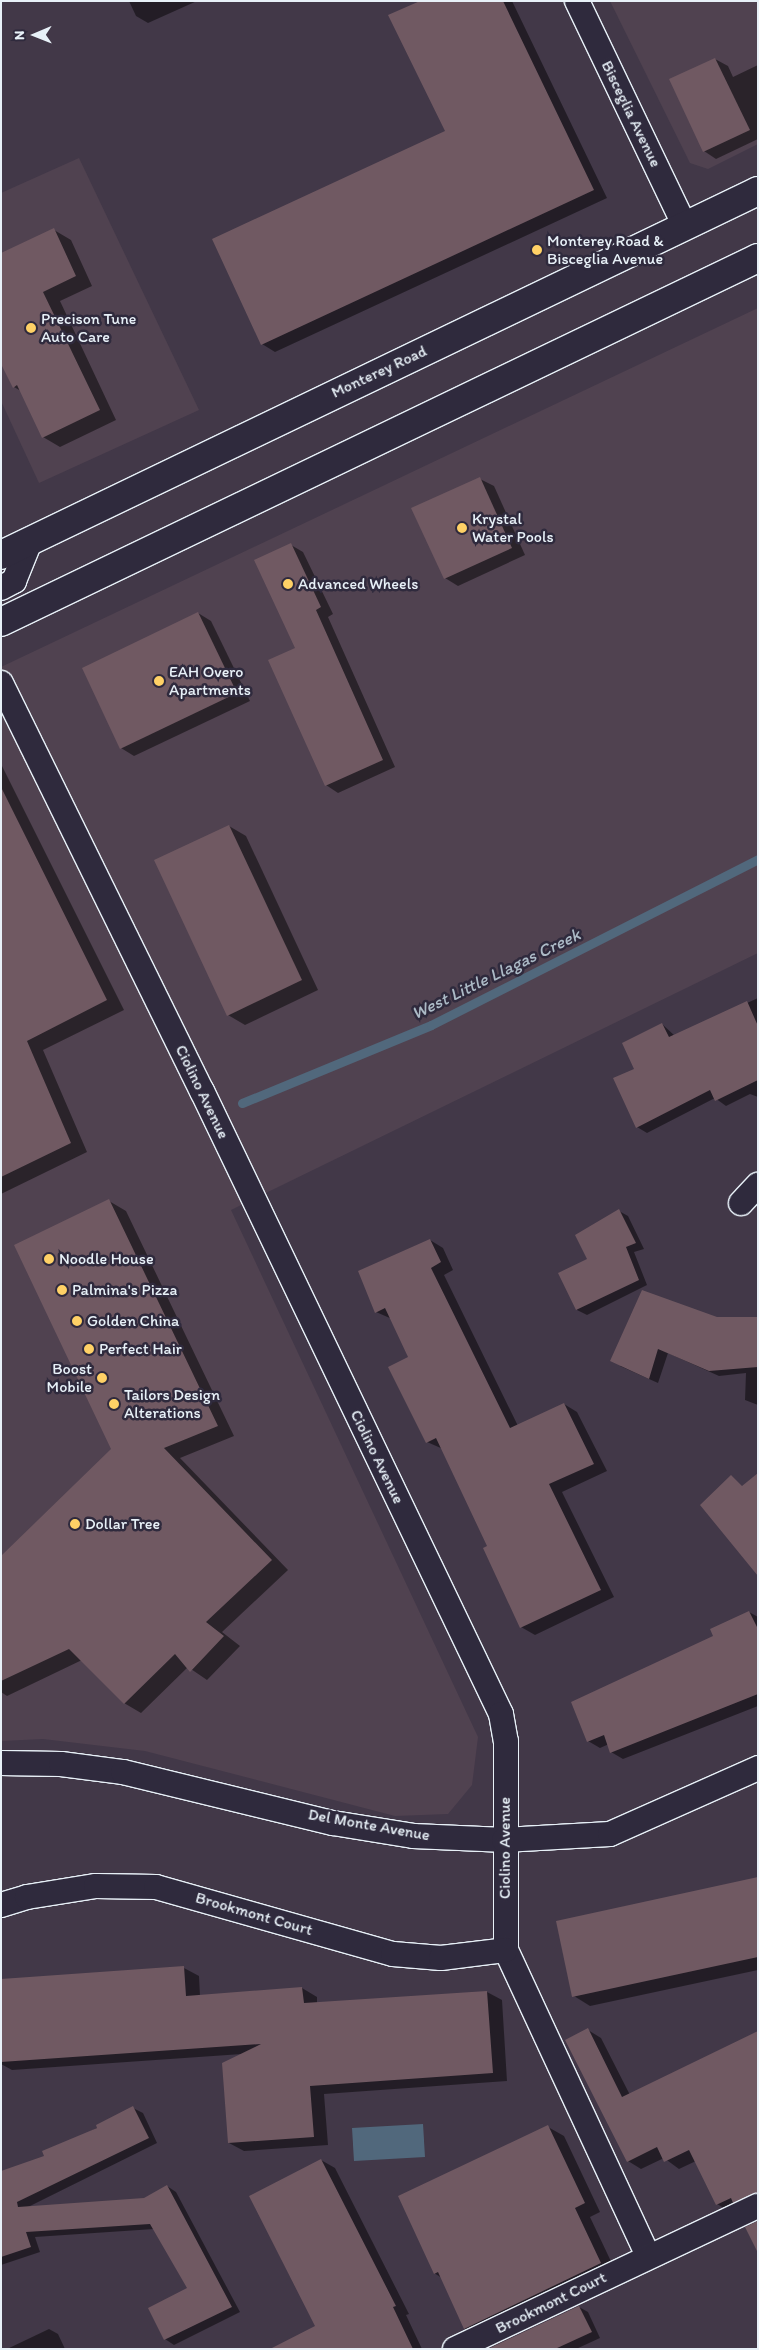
<!DOCTYPE html>
<style>
body{margin:0}
#map{position:relative;width:759px;height:2350px;overflow:hidden;background:#423848;font-family:Itim,sans-serif}
div>[style]{position:absolute}
.built>*{inset:0;background:#504250}
.water>*{inset:0;background:#51687c}
.shadow>*{inset:0;background:#0007}
.stream>*{height:9px;margin:-4.5px;padding:0 4.5px;transform-origin:4.5px;border-radius:4.5px;background:#51687c}
.building>*{inset:0;background:#705962}
.roads{filter:drop-shadow(1px 0 #e8f1f8) drop-shadow(-1px 0 #e8f1f8) drop-shadow(0 1px #e8f1f8) drop-shadow(0 -1px #e8f1f8)}
.minor>*{height:24px;margin:-12px;padding:0 12px;transform-origin:12px;border-radius:12px;background:#2f2a3d}
.secondary>*{height:28px;margin:-14px;padding:0 14px;transform-origin:14px;border-radius:14px;background:#2f2a3d}
.dots>*{width:14px;height:14px;translate:-50% -50%;box-sizing:border-box;border:2px solid #2f2a3d;border-radius:50%}
span{translate:-50% -50%;white-space:nowrap;text-align:center;line-height:1.15;-webkit-text-stroke:5px #2f2a3d;paint-order:stroke}
.street-label{font-size:16px;color:#e8f1f8}
.poi-label{font-size:16px;color:#e8f1f8}
.left{translate:0 -50%;text-align:left}
.right{translate:-100% -50%;text-align:right}
.water-label{font-size:18px;color:#acbac6;font-style:italic}
.frame{position:absolute;inset:0;border:2px solid #e8f1f8;pointer-events:none}
.north{position:absolute;left:10px;top:10px;width:50px;height:50px;-webkit-text-stroke:4px #2f2a3d;paint-order:stroke;rotate:269deg;font-size:14px;font-weight:700;line-height:20px;text-align:center;color:#e8f1f8}
.north::after{content:'';display:block;margin:auto;width:18px;height:22px;background:#e8f1f8;clip-path:polygon(50% 0,100% 100%,50% 72%,0 100%)}
</style>
<div id="map">
<div class="built">
<i style="clip-path:polygon(610px 1px,758px 1px,758px 144px,708px 169px,690px 163px)"></i>
<i style="clip-path:polygon(79px 158px,199px 410px,39px 483px,1px 401px,1px 193px)"></i>
<i style="clip-path:polygon(758px 308px,758px 953px,231px 1210px,478px 1737px,472px 1785px,448px 1814px,395px 1816px,145px 1751px,43px 1739px,1px 1741px,1px 667px)"></i>
</div>
<div class="water">
<i style="clip-path:polygon(423px 2124px,425px 2157px,354px 2161px,352px 2128px)"></i>
</div>
<div class="shadow">
<i style="clip-path:polygon(129px 1px,197px 1px,148px 23px,136px 16px)"></i>
<i style="clip-path:polygon(423px 1px,512px 1px,607px 198px,275px 352px,262px 344px,446px 132px)"></i>
<i style="clip-path:polygon(715px 59px,728px 66px,733px 77px,758px 65px,758px 139px,716px 159px,704px 151px)"></i>
<i style="clip-path:polygon(54px 230px,71px 240px,92px 286px,60px 301px,116px 420px,60px 447px,43px 437px,21px 391px,14px 387px)"></i>
<i style="clip-path:polygon(480px 479px,494px 486px,525px 555px,458px 586px,445px 578px)"></i>
<i style="clip-path:polygon(291px 545px,303px 552px,333px 614px,328px 617px,395px 767px,338px 793px,326px 785px,297px 648px)"></i>
<i style="clip-path:polygon(198px 613px,211px 621px,250px 701px,134px 756px,121px 748px)"></i>
<i style="clip-path:polygon(1px 764px,124px 1010px,43px 1050px,87px 1152px,1px 1194px)"></i>
<i style="clip-path:polygon(229px 826px,246px 836px,318px 990px,245px 1025px,228px 1015px)"></i>
<i style="clip-path:polygon(758px 998px,758px 1097px,750px 1094px,726px 1106px,715px 1098px,647px 1133px,637px 1127px,636px 1070px,662px 1024px,675px 1036px)"></i>
<i style="clip-path:polygon(109px 1201px,126px 1211px,234px 1436px,180px 1458px,288px 1570px,222px 1632px,240px 1646px,207px 1680px,188px 1667px,141px 1713px,124px 1703px,82px 1660px,7px 1696px,1px 1692px,1px 1558px,112px 1450px)"></i>
<i style="clip-path:polygon(619px 1211px,628px 1216px,644px 1249px,634px 1252px,647px 1285px,587px 1315px,577px 1310px,559px 1273px,589px 1260px)"></i>
<i style="clip-path:polygon(430px 1240px,443px 1248px,453px 1270px,444px 1275px,518px 1426px,564px 1404px,577px 1412px,607px 1471px,562px 1492px,614px 1597px,535px 1635px,521px 1627px,489px 1547px,443px 1449px,427px 1442px,409px 1358px,392px 1319px,376px 1312px)"></i>
<i style="clip-path:polygon(717px 1318px,758px 1319px,758px 1405px,745px 1400px,746px 1373px,719px 1376px,668px 1353px,658px 1383px,620px 1366px)"></i>
<i style="clip-path:polygon(749px 1612px,758px 1617px,758px 1706px,623px 1759px,611px 1752px,609px 1744px,600px 1748px,588px 1741px)"></i>
<i style="clip-path:polygon(758px 1909px,758px 1970px,590px 2006px,574px 1996px)"></i>
<i style="clip-path:polygon(184px 1968px,199px 1976px,200px 1996px,302px 1988px,317px 1997px,317px 2004px,487px 1992px,502px 2000px,507px 2081px,324px 2094px,328px 2145px,244px 2151px,229px 2143px,242px 2054px,12px 2070px,1px 2064px,1px 1980px)"></i>
<i style="clip-path:polygon(588px 2030px,601px 2038px,630px 2095px,758px 2032px,758px 2205px,731px 2212px,717px 2204px,696px 2161px,679px 2169px,664px 2158px,641px 2169px,628px 2161px)"></i>
<i style="clip-path:polygon(133px 2108px,143px 2113px,157px 2143px,26px 2208px,145px 2200px,167px 2186px,176px 2192px,240px 2312px,174px 2345px,165px 2339px,189px 2289px,154px 2229px,35px 2237px,40px 2252px,1px 2265px,1px 2176px,46px 2156px)"></i>
<i style="clip-path:polygon(548px 2127px,564px 2136px,600px 2212px,590px 2217px,616px 2272px,481px 2338px,465px 2329px,442px 2278px,434px 2273px)"></i>
<i style="clip-path:polygon(321px 2160px,335px 2168px,409px 2314px,406px 2315px,422px 2349px,273px 2349px,317px 2327px)"></i>
<i style="clip-path:polygon(579px 2307px,588px 2312px,600px 2338px,576px 2349px,491px 2349px)"></i>
<i style="clip-path:polygon(49px 2329px,58px 2334px,65px 2349px,7px 2349px)"></i>
</div>
<div class="stream">
<i style="left:242px;top:1103px;width:204px;rotate:-22.4deg"></i>
<i style="left:431px;top:1025px;width:367px;rotate:-26.9deg"></i>
</div>
<div class="building">
<i style="clip-path:polygon(420px 1px,503px 1px,594px 190px,261px 345px,212px 239px,445px 131px,388px 15px)"></i>
<i style="clip-path:polygon(715px 58px,750px 130px,703px 152px,669px 79px)"></i>
<i style="clip-path:polygon(54px 228px,76px 276px,43px 292px,100px 410px,42px 438px,17px 385px,13px 388px,1px 364px,1px 253px)"></i>
<i style="clip-path:polygon(480px 477px,512px 548px,444px 579px,411px 508px)"></i>
<i style="clip-path:polygon(291px 543px,321px 607px,316px 610px,383px 760px,325px 786px,268px 660px,295px 648px,254px 560px)"></i>
<i style="clip-path:polygon(198px 612px,237px 693px,120px 749px,82px 668px)"></i>
<i style="clip-path:polygon(1px 787px,107px 1000px,27px 1041px,71px 1143px,1px 1177px)"></i>
<i style="clip-path:polygon(229px 825px,302px 980px,227px 1016px,154px 860px)"></i>
<i style="clip-path:polygon(747px 1001px,758px 1026px,758px 1080px,715px 1101px,710px 1090px,636px 1128px,613px 1078px,634px 1069px,622px 1043px,662px 1023px,669px 1037px)"></i>
<i style="clip-path:polygon(109px 1199px,218px 1426px,164px 1448px,272px 1560px,206px 1622px,224px 1636px,190px 1672px,175px 1654px,124px 1704px,69px 1649px,1px 1681px,1px 1556px,111px 1449px,14px 1245px)"></i>
<i style="clip-path:polygon(619px 1209px,636px 1243px,626px 1247px,639px 1280px,576px 1310px,558px 1273px,587px 1259px,575px 1235px)"></i>
<i style="clip-path:polygon(430px 1239px,441px 1262px,431px 1268px,510px 1428px,564px 1403px,594px 1464px,549px 1484px,601px 1590px,520px 1628px,483px 1548px,487px 1546px,436px 1438px,426px 1443px,388px 1367px,408px 1357px,385px 1308px,375px 1313px,358px 1271px)"></i>
<i style="clip-path:polygon(642px 1290px,717px 1317px,758px 1317px,758px 1367px,709px 1371px,658px 1349px,649px 1379px,610px 1361px)"></i>
<i style="clip-path:polygon(758px 1473px,758px 1576px,700px 1505px,731px 1475px,742px 1486px)"></i>
<i style="clip-path:polygon(749px 1611px,758px 1629px,758px 1694px,610px 1753px,604px 1735px,587px 1742px,571px 1702px,713px 1636px,710px 1629px)"></i>
<i style="clip-path:polygon(758px 1877px,758px 1957px,572px 1997px,556px 1921px)"></i>
<i style="clip-path:polygon(184px 1966px,186px 1996px,302px 1987px,304px 2003px,487px 1991px,493px 2073px,310px 2086px,314px 2137px,228px 2143px,222px 2063px,261px 2044px,1px 2062px,1px 1979px)"></i>
<i style="clip-path:polygon(588px 2028px,622px 2097px,758px 2031px,758px 2192px,733px 2203px,731px 2198px,716px 2205px,689px 2150px,664px 2162px,657px 2147px,627px 2162px,565px 2040px)"></i>
<i style="clip-path:polygon(133px 2106px,149px 2138px,17px 2202px,18px 2207px,144px 2198px,167px 2185px,232px 2307px,164px 2340px,148px 2308px,187px 2288px,150px 2224px,26px 2232px,31px 2247px,1px 2257px,1px 2171px,44px 2156px,42px 2151px,97px 2128px,96px 2125px)"></i>
<i style="clip-path:polygon(548px 2125px,585px 2203px,575px 2208px,601px 2263px,464px 2329px,438px 2272px,434px 2274px,398px 2196px)"></i>
<i style="clip-path:polygon(321px 2159px,396px 2306px,393px 2307px,413px 2349px,270px 2349px,315px 2326px,249px 2196px)"></i>
<i style="clip-path:polygon(758px 2221px,758px 2253px,745px 2227px)"></i>
<i style="clip-path:polygon(579px 2306px,592px 2332px,555px 2349px,488px 2349px)"></i>
</div>
<div class="roads">
<div class="minor">
<i style="left:577px;top:1px;width:250px;rotate:64.4deg"></i>
<i style="left:1px;top:588px;width:15px;rotate:-28deg"></i>
<i style="left:14px;top:581px;width:45px;rotate:-68deg"></i>
<i style="left:1px;top:683px;width:455px;rotate:63.8deg"></i>
<i style="left:202px;top:1091px;width:691px;rotate:64.36deg"></i>
<i style="left:501px;top:1714px;width:27px;rotate:80deg"></i>
<i style="left:506px;top:1741px;width:209px;rotate:90deg"></i>
<i style="left:506px;top:1950px;width:337px;rotate:65.1deg"></i>
<i style="left:741px;top:1203px;width:25px;rotate:-47deg"></i>
<i style="left:1px;top:1763px;width:60px;rotate:1deg"></i>
<i style="left:61px;top:1764px;width:63px;rotate:7.4deg"></i>
<i style="left:123px;top:1772px;width:216px;rotate:13.7deg"></i>
<i style="left:333px;top:1823px;width:81px;rotate:9.2deg"></i>
<i style="left:413px;top:1836px;width:91px;rotate:2.5deg"></i>
<i style="left:504px;top:1840px;width:106px;rotate:-3.2deg"></i>
<i style="left:610px;top:1834px;width:162px;rotate:-24deg"></i>
<i style="left:1px;top:1905px;width:27px;rotate:-17deg"></i>
<i style="left:27px;top:1897px;width:70px;rotate:-9.1deg"></i>
<i style="left:96px;top:1886px;width:60px;rotate:1deg"></i>
<i style="left:156px;top:1887px;width:246px;rotate:15.8deg"></i>
<i style="left:393px;top:1954px;width:48px;rotate:4.8deg"></i>
<i style="left:441px;top:1958px;width:65px;rotate:-7deg"></i>
<i style="left:455px;top:2349px;width:335px;rotate:-25.3deg"></i>
</div>
<div class="secondary">
<i style="left:1px;top:555px;width:840px;rotate:-25.68deg"></i>
<i style="left:1px;top:622px;width:840px;rotate:-25.68deg"></i>
</div>
</div>
<div class="dots">
<i style="left:537px;top:250px;background:#ffd166"></i>
<i style="left:31px;top:328px;background:#ffd166"></i>
<i style="left:462px;top:528px;background:#ffd166"></i>
<i style="left:288px;top:584px;background:#ffd166"></i>
<i style="left:159px;top:681px;background:#ffd166"></i>
<i style="left:49px;top:1259px;background:#ffd166"></i>
<i style="left:62px;top:1290px;background:#ffd166"></i>
<i style="left:77px;top:1321px;background:#ffd166"></i>
<i style="left:89px;top:1349px;background:#ffd166"></i>
<i style="left:102px;top:1378px;background:#ffd166"></i>
<i style="left:114px;top:1404px;background:#ffd166"></i>
<i style="left:75px;top:1524px;background:#ffd166"></i>
</div>
<div class="street-label">
<span style="left:631px;top:114px;rotate:64deg">Bisceglia Avenue</span>
<span style="left:379px;top:372px;rotate:-25deg">Monterey Road</span>
<span style="left:202px;top:1092px;rotate:64deg">Ciolino Avenue</span>
<span style="left:377px;top:1457px;rotate:64deg">Ciolino Avenue</span>
<span style="left:369px;top:1825px;rotate:10deg">Del Monte Avenue</span>
<span style="left:505px;top:1848px;rotate:-90deg">Ciolino Avenue</span>
<span style="left:254px;top:1914px;rotate:16deg">Brookmont Court</span>
<span style="left:551px;top:2303px;rotate:-26deg">Brookmont Court</span>
</div>
<div class="poi-label">
<span class="left" style="left:547px;top:250px">Monterey Road &amp;<br>Bisceglia Avenue</span>
<span class="left" style="left:41px;top:328px">Precison Tune<br>Auto Care</span>
<span class="left" style="left:472px;top:528px">Krystal<br>Water Pools</span>
<span class="left" style="left:298px;top:584px">Advanced Wheels</span>
<span class="left" style="left:169px;top:681px">EAH Overo<br>Apartments</span>
<span class="left" style="left:59px;top:1259px">Noodle House</span>
<span class="left" style="left:72px;top:1290px">Palmina's Pizza</span>
<span class="left" style="left:87px;top:1321px">Golden China</span>
<span class="left" style="left:99px;top:1349px">Perfect Hair</span>
<span class="right" style="left:92px;top:1378px">Boost<br>Mobile</span>
<span class="left" style="left:124px;top:1404px">Tailors Design<br>Alterations</span>
<span class="left" style="left:85px;top:1524px">Dollar Tree</span>
</div>
<div class="water-label">
<span style="left:496px;top:974px;rotate:-26deg">West Little Llagas Creek</span>
</div>
<div class="frame"></div>
<div class="north">N</div>
</div>
